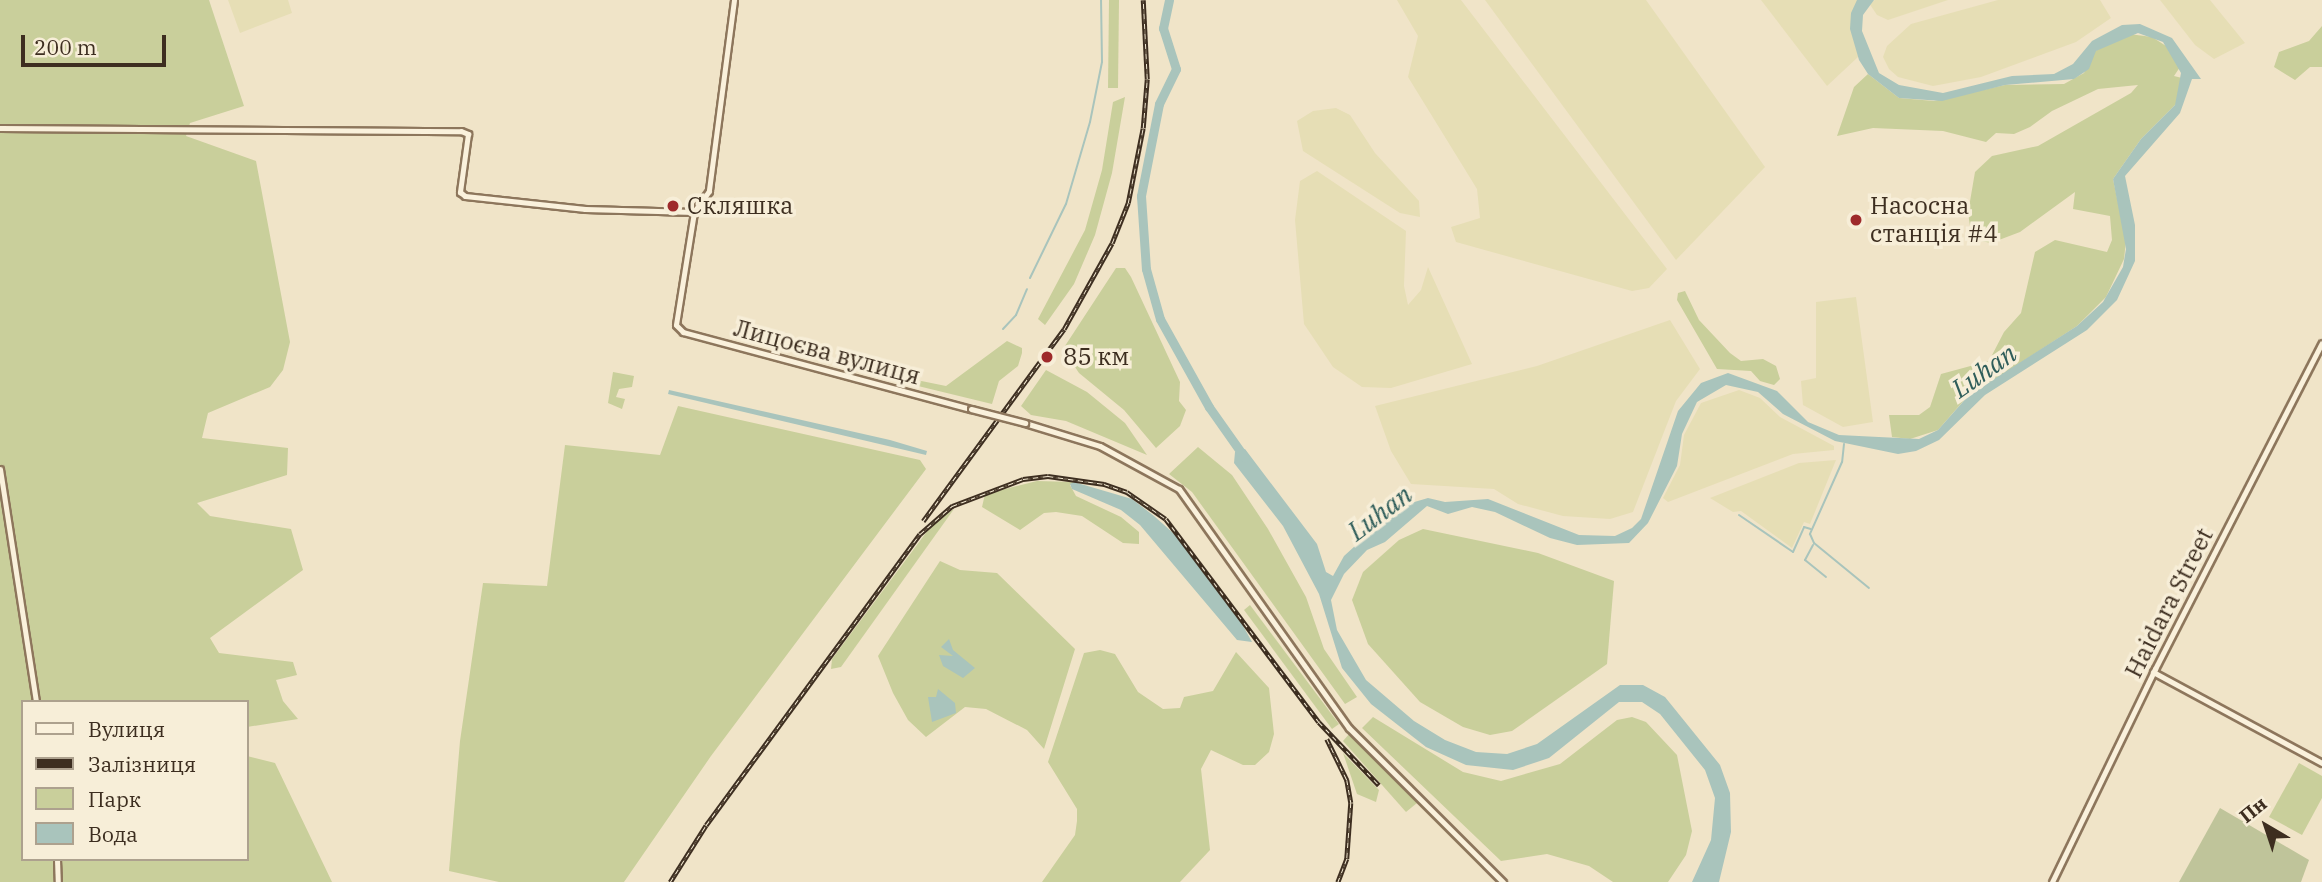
<!DOCTYPE html>
<meta charset="utf-8">
<style>
body{margin:0}
#map{position:relative;width:2322px;height:882px;overflow:hidden;background:#f0e4c8;font-family:"IBM Plex Serif",serif}
div>[style]{position:absolute}
.farmland>*{inset:0;background:#e6deb5}
.green>*{inset:0;background:#c9cf9b}
.cemetery>*{inset:0;background:#bfc49a}
.water>*{inset:0;background:#a9c4bc}
.stream>*{height:2px;margin:-1px;padding:0 1px;transform-origin:1px;border-radius:1px;background:#a9c4bc}
.river>*{height:9px;margin:-4.5px;padding:0 4.5px;transform-origin:4.5px;border-radius:4.5px;background:#a9c4bc}
.roads{filter:drop-shadow(2px 0 #8d765c) drop-shadow(-2px 0 #8d765c) drop-shadow(0 2px #8d765c) drop-shadow(0 -2px #8d765c)}
.minor>*{height:5px;margin:-2.5px;padding:0 2.5px;transform-origin:2.5px;border-radius:2.5px;background:#faf1dc}
.rail>*{height:4.5px;margin-top:-2.25px;transform-origin:0;background:repeating-linear-gradient(90deg,#f7eed8 0 5px,#3d2e20 0 10px);box-sizing:border-box;border-block:2px solid #3d2e20}
.bridges{filter:drop-shadow(2px 0 #8d765c) drop-shadow(-2px 0 #8d765c) drop-shadow(0 2px #8d765c) drop-shadow(0 -2px #8d765c)}
.minor-bridge>*{height:5px;margin:-2.5px;padding:0 2.5px;transform-origin:2.5px;border-radius:2.5px;background:#faf1dc}
.dots>*{width:19px;height:19px;translate:-50% -50%;box-sizing:border-box;border:4px solid #f7eed8;border-radius:50%}
span{translate:-50% -50%;white-space:nowrap;text-align:center;line-height:1.15;-webkit-text-stroke:7px #f7eed8;paint-order:stroke}
.poi-label{font-size:24px;color:#3d2e20}
.left{translate:0 -50%;text-align:left}
.street-label{font-size:24px;color:#3d2e20}
.water-label{font-size:26px;color:#2f5d5a;font-style:italic}
.legend{position:absolute;left:21px;top:700px;width:228px;height:161px;box-sizing:border-box;background:#f7eed8;border:2px solid #ada18e;margin:0;padding:9px 12px;list-style:none;font-size:21px;color:#3d2e20}
.legend li{display:flex;align-items:center;gap:14px;height:35px}
.legend b{width:35px;border:2px solid #ada18e}
.north{position:absolute;left:2231px;top:791px;width:70px;height:70px;-webkit-text-stroke:5px #f7eed8;paint-order:stroke;rotate:321deg;font-size:19px;font-weight:700;line-height:28px;text-align:center;color:#3d2e20}
.north::after{content:'';display:block;margin:auto;width:24px;height:32px;background:#3d2e20;clip-path:polygon(50% 0,100% 100%,50% 72%,0 100%)}
.scale{position:absolute;left:21px;top:35px;width:145px;height:32px;box-sizing:border-box;border:4px solid #3d2e20;border-top:0;padding-left:9px;font-size:21px;line-height:24px;white-space:nowrap;color:#3d2e20;-webkit-text-stroke:5px #f7eed8;paint-order:stroke}
</style>
<div id="map">
<div class="farmland">
<i style="clip-path:polygon(228px 0,288px 0,292px 13px,240px 33px)"></i>
<i style="clip-path:polygon(1397px 0,1461px 0,1667px 269px,1649px 288px,1632px 291px,1456px 242px,1451px 227px,1480px 218px,1477px 189px,1408px 77px,1418px 36px)"></i>
<i style="clip-path:polygon(1485px 0,1646px 0,1765px 167px,1676px 260px)"></i>
<i style="clip-path:polygon(1761px 0,1858px 0,1858px 57px,1827px 86px)"></i>
<i style="clip-path:polygon(1875px 0,1948px 0,1888px 20px,1877px 15px,1869px 3px)"></i>
<i style="clip-path:polygon(1998px 0,2100px 0,2111px 18px,2076px 42px,1981px 77px,1933px 86px,1898px 77px,1889px 69px,1883px 57px,1887px 46px,1911px 24px)"></i>
<i style="clip-path:polygon(2160px 0,2210px 0,2245px 43px,2214px 59px,2195px 45px)"></i>
<i style="clip-path:polygon(1336px 108px,1350px 115px,1375px 153px,1419px 201px,1420px 217px,1400px 213px,1303px 151px,1297px 121px,1313px 111px)"></i>
<i style="clip-path:polygon(1317px 171px,1406px 231px,1404px 286px,1408px 305px,1421px 290px,1428px 267px,1472px 364px,1391px 388px,1362px 387px,1333px 367px,1304px 324px,1295px 220px,1300px 181px)"></i>
<i style="clip-path:polygon(1856px 297px,1873px 422px,1843px 427px,1803px 405px,1801px 381px,1816px 378px,1816px 302px)"></i>
<i style="clip-path:polygon(1670px 320px,1700px 369px,1676px 401px,1633px 512px,1610px 519px,1563px 516px,1518px 504px,1494px 489px,1411px 484px,1391px 451px,1375px 406px,1537px 366px)"></i>
<i style="clip-path:polygon(1739px 390px,1760px 398px,1780px 417px,1834px 446px,1834px 450px,1793px 454px,1668px 502px,1663px 498px,1680px 465px,1684px 435px,1701px 403px)"></i>
<i style="clip-path:polygon(1836px 460px,1810px 524px,1804px 522px,1792px 548px,1741px 511px,1733px 512px,1710px 498px,1799px 463px)"></i>
</div>
<div class="green">
<i style="clip-path:polygon(0 0,209px 0,244px 106px,190px 123px,186px 136px,256px 161px,290px 342px,283px 370px,270px 387px,208px 413px,202px 438px,288px 448px,287px 475px,197px 503px,210px 516px,291px 529px,303px 570px,210px 638px,219px 653px,293px 662px,297px 675px,276px 680px,283px 701px,298px 719px,247px 727px,247px 702px,23px 702px,23px 859px,247px 859px,247px 756px,275px 763px,332px 882px,0 882px)"></i>
<i style="clip-path:polygon(1109px 0,1119px 0,1118px 88px,1108px 88px)"></i>
<i style="clip-path:polygon(2322px 26px,2322px 67px,2310px 67px,2295px 80px,2274px 67px,2279px 52px,2309px 41px)"></i>
<i style="clip-path:polygon(2129px 34px,2152px 37px,2166px 46px,2180px 67px,2174px 76px,2182px 78px,2182px 84px,2176px 104px,2141px 139px,2113px 179px,2126px 241px,2124px 259px,2106px 297px,2077px 326px,1966px 398px,1938px 430px,1910px 439px,1892px 437px,1889px 415px,1919px 415px,1930px 407px,1941px 374px,1989px 361px,2004px 332px,2021px 313px,2035px 252px,2055px 240px,2107px 252px,2112px 240px,2110px 216px,2073px 209px,2075px 192px,2020px 232px,1991px 243px,1972px 239px,1968px 213px,1975px 172px,1992px 156px,2038px 146px,2131px 93px,2138px 85px,2098px 89px,2052px 111px,2030px 127px,2014px 134px,1996px 133px,1986px 142px,1943px 131px,1873px 128px,1837px 136px,1854px 87px,1868px 74px,1899px 98px,1934px 101px,2005px 85px,2064px 84px,2084px 73px,2095px 51px)"></i>
<i style="clip-path:polygon(1125px 97px,1112px 173px,1095px 235px,1074px 284px,1045px 325px,1038px 319px,1085px 230px,1102px 170px,1113px 102px)"></i>
<i style="clip-path:polygon(1116px 268px,1125px 268px,1131px 277px,1180px 382px,1179px 401px,1186px 410px,1180px 426px,1156px 448px,1124px 410px,1079px 373px,1063px 349px)"></i>
<i style="clip-path:polygon(1685px 291px,1699px 320px,1730px 353px,1741px 361px,1763px 359px,1776px 366px,1780px 379px,1774px 385px,1760px 381px,1751px 371px,1717px 369px,1677px 300px,1678px 293px)"></i>
<i style="clip-path:polygon(1007px 341px,1022px 348px,1022px 353px,1018px 366px,999px 381px,992px 404px,881px 377px,882px 373px,946px 386px)"></i>
<i style="clip-path:polygon(1046px 370px,1087px 392px,1125px 423px,1147px 455px,1066px 421px,1031px 415px,1021px 406px)"></i>
<i style="clip-path:polygon(613px 372px,634px 376px,632px 387px,619px 389px,616px 397px,625px 399px,622px 409px,608px 403px)"></i>
<i style="clip-path:polygon(678px 406px,920px 460px,926px 469px,711px 756px,624px 882px,499px 882px,449px 871px,460px 741px,483px 583px,547px 586px,565px 445px,660px 455px)"></i>
<i style="clip-path:polygon(1198px 447px,1232px 475px,1268px 529px,1306px 597px,1324px 649px,1357px 697px,1345px 704px,1192px 492px,1169px 474px)"></i>
<i style="clip-path:polygon(1037px 481px,1074px 482px,1070px 485px,1076px 496px,1121px 517px,1139px 532px,1139px 544px,1123px 543px,1082px 516px,1056px 512px,1044px 513px,1020px 530px,982px 507px,985px 494px)"></i>
<i style="clip-path:polygon(954px 509px,841px 667px,831px 669px,832px 659px,934px 522px)"></i>
<i style="clip-path:polygon(1423px 529px,1538px 553px,1614px 581px,1607px 664px,1512px 731px,1490px 735px,1463px 727px,1420px 702px,1368px 644px,1352px 600px,1363px 572px,1399px 540px)"></i>
<i style="clip-path:polygon(940px 561px,960px 570px,997px 573px,1075px 649px,1044px 749px,1027px 730px,986px 709px,965px 707px,926px 737px,908px 720px,893px 693px,878px 656px)"></i>
<i style="clip-path:polygon(1250px 605px,1339px 724px,1332px 729px,1244px 610px)"></i>
<i style="clip-path:polygon(1100px 650px,1115px 654px,1138px 692px,1163px 709px,1180px 708px,1184px 697px,1213px 691px,1236px 652px,1269px 688px,1274px 734px,1269px 752px,1255px 765px,1243px 765px,1211px 750px,1201px 769px,1210px 850px,1180px 882px,1042px 882px,1075px 835px,1077px 821px,1077px 809px,1048px 762px,1084px 653px)"></i>
<i style="clip-path:polygon(1373px 717px,1463px 772px,1501px 781px,1560px 764px,1617px 720px,1632px 717px,1646px 722px,1677px 755px,1692px 831px,1686px 855px,1668px 882px,1613px 882px,1589px 866px,1547px 854px,1501px 861px,1362px 728px)"></i>
<i style="clip-path:polygon(1350px 733px,1417px 803px,1406px 812px,1343px 741px)"></i>
<i style="clip-path:polygon(1343px 753px,1379px 790px,1376px 802px,1357px 794px)"></i>
<i style="clip-path:polygon(2299px 763px,2322px 776px,2322px 798px,2302px 835px,2269px 817px)"></i>
</div>
<div class="cemetery">
<i style="clip-path:polygon(2220px 808px,2309px 860px,2301px 882px,2179px 882px)"></i>
</div>
<div class="water">
<i style="clip-path:polygon(1857px 0,1874px 0,1863px 15px,1862px 31px,1879px 73px,1899px 85px,1943px 93px,2012px 76px,2054px 74px,2073px 64px,2092px 41px,2122px 25px,2140px 24px,2172px 38px,2201px 79px,2192px 79px,2180px 113px,2125px 176px,2135px 225px,2135px 261px,2117px 300px,2087px 330px,1985px 395px,1939px 440px,1916px 451px,1898px 454px,1835px 441px,1783px 414px,1758px 392px,1726px 385px,1697px 402px,1682px 434px,1677px 466px,1648px 523px,1629px 543px,1577px 545px,1550px 538px,1495px 512px,1472px 507px,1448px 514px,1427px 506px,1385px 542px,1367px 550px,1344px 574px,1331px 600px,1337px 630px,1366px 680px,1414px 721px,1445px 740px,1476px 752px,1507px 754px,1537px 744px,1620px 685px,1643px 685px,1665px 697px,1720px 765px,1730px 793px,1731px 832px,1719px 882px,1692px 882px,1711px 840px,1715px 798px,1705px 770px,1660px 714px,1642px 702px,1619px 702px,1549px 758px,1513px 770px,1466px 765px,1426px 747px,1371px 704px,1342px 668px,1319px 594px,1283px 526px,1234px 463px,1235px 452px,1245px 449px,1317px 544px,1326px 572px,1333px 576px,1344px 556px,1366px 536px,1411px 503px,1428px 498px,1445px 502px,1488px 499px,1579px 535px,1615px 536px,1632px 528px,1641px 519px,1678px 411px,1701px 383px,1728px 373px,1777px 391px,1808px 422px,1839px 435px,1919px 439px,1938px 430px,1969px 395px,2077px 326px,2103px 302px,2123px 267px,2126px 249px,2113px 179px,2141px 139px,2175px 105px,2181px 73px,2163px 42px,2138px 33px,2096px 51px,2089px 69px,2074px 79px,2005px 85px,1942px 101px,1899px 98px,1868px 74px,1859px 60px,1850px 29px,1851px 13px)"></i>
<i style="clip-path:polygon(669px 390px,890px 440px,927px 451px,926px 455px,668px 394px)"></i>
<i style="clip-path:polygon(1074px 482px,1132px 499px,1154px 516px,1181px 540px,1236px 613px,1252px 642px,1237px 640px,1140px 525px,1121px 510px,1072px 489px,1070px 484px)"></i>
<i style="clip-path:polygon(949px 639px,953px 650px,975px 668px,963px 678px,943px 666px,939px 655px,953px 656px,941px 647px)"></i>
<i style="clip-path:polygon(938px 689px,955px 703px,956px 713px,932px 722px,928px 697px,936px 697px)"></i>
</div>
<div class="stream">
<i style="left:1030px;top:278px;width:82px;rotate:-64.1deg"></i>
<i style="left:1066px;top:204px;width:85px;rotate:-73.7deg"></i>
<i style="left:1090px;top:122px;width:61px;rotate:-78.7deg"></i>
<i style="left:1102px;top:62px;width:62px;rotate:-90.9deg"></i>
<i style="left:1003px;top:329px;width:19px;rotate:-47deg"></i>
<i style="left:1016px;top:315px;width:28px;rotate:-67deg"></i>
<i style="left:1844px;top:444px;width:18px;rotate:96deg"></i>
<i style="left:1842px;top:462px;width:79px;rotate:114deg"></i>
<i style="left:1810px;top:534px;width:10px;rotate:66deg"></i>
<i style="left:1814px;top:543px;width:71px;rotate:39.3deg"></i>
<i style="left:1739px;top:515px;width:65px;rotate:34.4deg"></i>
<i style="left:1793px;top:552px;width:27px;rotate:-66deg"></i>
<i style="left:1804px;top:527px;width:7px;rotate:16deg"></i>
<i style="left:1813px;top:545px;width:17px;rotate:118deg"></i>
<i style="left:1805px;top:560px;width:27px;rotate:39deg"></i>
</div>
<div class="river">
<i style="left:1169px;top:0;width:29px;rotate:102deg"></i>
<i style="left:1163px;top:28px;width:43px;rotate:72.4deg"></i>
<i style="left:1176px;top:69px;width:39px;rotate:116deg"></i>
<i style="left:1159px;top:104px;width:94px;rotate:101.1deg"></i>
<i style="left:1141px;top:196px;width:73px;rotate:86.1deg"></i>
<i style="left:1146px;top:269px;width:52px;rotate:74.4deg"></i>
<i style="left:1160px;top:319px;width:101px;rotate:60.9deg"></i>
<i style="left:1209px;top:407px;width:62px;rotate:54.8deg"></i>
</div>
<div class="roads">
<div class="minor">
<i style="left:734px;top:0;width:193px;rotate:97.5deg"></i>
<i style="left:709px;top:191px;width:26px;rotate:126deg"></i>
<i style="left:694px;top:212px;width:114px;rotate:99.1deg"></i>
<i style="left:676px;top:325px;width:10px;rotate:45deg"></i>
<i style="left:683px;top:332px;width:298px;rotate:15deg"></i>
<i style="left:0;top:128px;width:461px;rotate:0.4deg"></i>
<i style="left:461px;top:131px;width:8px;rotate:23deg"></i>
<i style="left:468px;top:134px;width:59px;rotate:97.9deg"></i>
<i style="left:460px;top:192px;width:6px;rotate:39deg"></i>
<i style="left:465px;top:196px;width:121px;rotate:6.2deg"></i>
<i style="left:585px;top:209px;width:109px;rotate:1.6deg"></i>
<i style="left:1025px;top:423px;width:78px;rotate:17deg"></i>
<i style="left:1100px;top:446px;width:90px;rotate:28.6deg"></i>
<i style="left:1179px;top:489px;width:293px;rotate:54.6deg"></i>
<i style="left:1349px;top:728px;width:218px;rotate:45deg"></i>
<i style="left:0;top:469px;width:236px;rotate:81.2deg"></i>
<i style="left:2153px;top:672px;width:192px;rotate:28.3deg"></i>
<i style="left:57px;top:859px;width:23px;rotate:88deg"></i>
<i style="left:2052px;top:882px;width:237px;rotate:-64.2deg"></i>
<i style="left:2155px;top:669px;width:366px;rotate:-62.9deg"></i>
</div>
</div>
<div class="rail">
<i style="left:923px;top:521px;width:238px;rotate:-53.7deg"></i>
<i style="left:1064px;top:329px;width:98px;rotate:-60.8deg"></i>
<i style="left:1112px;top:243px;width:43px;rotate:-68.2deg"></i>
<i style="left:1128px;top:203px;width:76px;rotate:-78.7deg"></i>
<i style="left:1143px;top:128px;width:49px;rotate:-85.3deg"></i>
<i style="left:1147px;top:79px;width:79px;rotate:-92.9deg"></i>
<i style="left:1327px;top:739px;width:46px;rotate:64deg"></i>
<i style="left:1347px;top:780px;width:23px;rotate:80deg"></i>
<i style="left:1351px;top:803px;width:56px;rotate:94.1deg"></i>
<i style="left:1347px;top:859px;width:25px;rotate:111deg"></i>
<i style="left:670px;top:882px;width:67px;rotate:-57.7deg"></i>
<i style="left:706px;top:825px;width:361px;rotate:-53.7deg"></i>
<i style="left:920px;top:534px;width:43px;rotate:-41.2deg"></i>
<i style="left:952px;top:506px;width:76px;rotate:-20.8deg"></i>
<i style="left:1023px;top:479px;width:25px;rotate:-7deg"></i>
<i style="left:1048px;top:476px;width:57px;rotate:8.1deg"></i>
<i style="left:1104px;top:484px;width:24px;rotate:19deg"></i>
<i style="left:1127px;top:492px;width:47px;rotate:34.7deg"></i>
<i style="left:1166px;top:519px;width:254px;rotate:53deg"></i>
<i style="left:1319px;top:722px;width:87px;rotate:46.4deg"></i>
</div>
<div class="bridges">
<div class="minor-bridge">
<i style="left:971px;top:409px;width:56px;rotate:14.5deg"></i>
</div>
</div>
<div class="dots">
<i style="left:673px;top:206px;background:#9e2a2b"></i>
<i style="left:1856px;top:220px;background:#9e2a2b"></i>
<i style="left:1047px;top:357px;background:#9e2a2b"></i>
</div>
<div class="poi-label">
<span class="left" style="left:687px;top:206px">Скляшка</span>
<span class="left" style="left:1870px;top:220px">Насосна<br>станція #4</span>
<span class="left" style="left:1063px;top:357px">85 км</span>
</div>
<div class="street-label">
<span style="left:827px;top:352px;rotate:15deg">Лицоєва вулиця</span>
<span style="left:2169px;top:603px;rotate:-63deg">Haidara Street</span>
</div>
<div class="water-label">
<span style="left:1984px;top:371px;rotate:-35deg">Luhan</span>
<span style="left:1380px;top:513px;rotate:-37deg">Luhan</span>
</div>
<ul class="legend">
<li><b style="height:9px;background:#faf1dc"></b>Вулиця</li>
<li><b style="height:9px;background:#3d2e20"></b>Залізниця</li>
<li><b style="height:19px;background:#c9cf9b"></b>Парк</li>
<li><b style="height:19px;background:#a9c4bc"></b>Вода</li>
</ul>
<div class="north">Пн</div>
<div class="scale">200 m</div>
</div>
